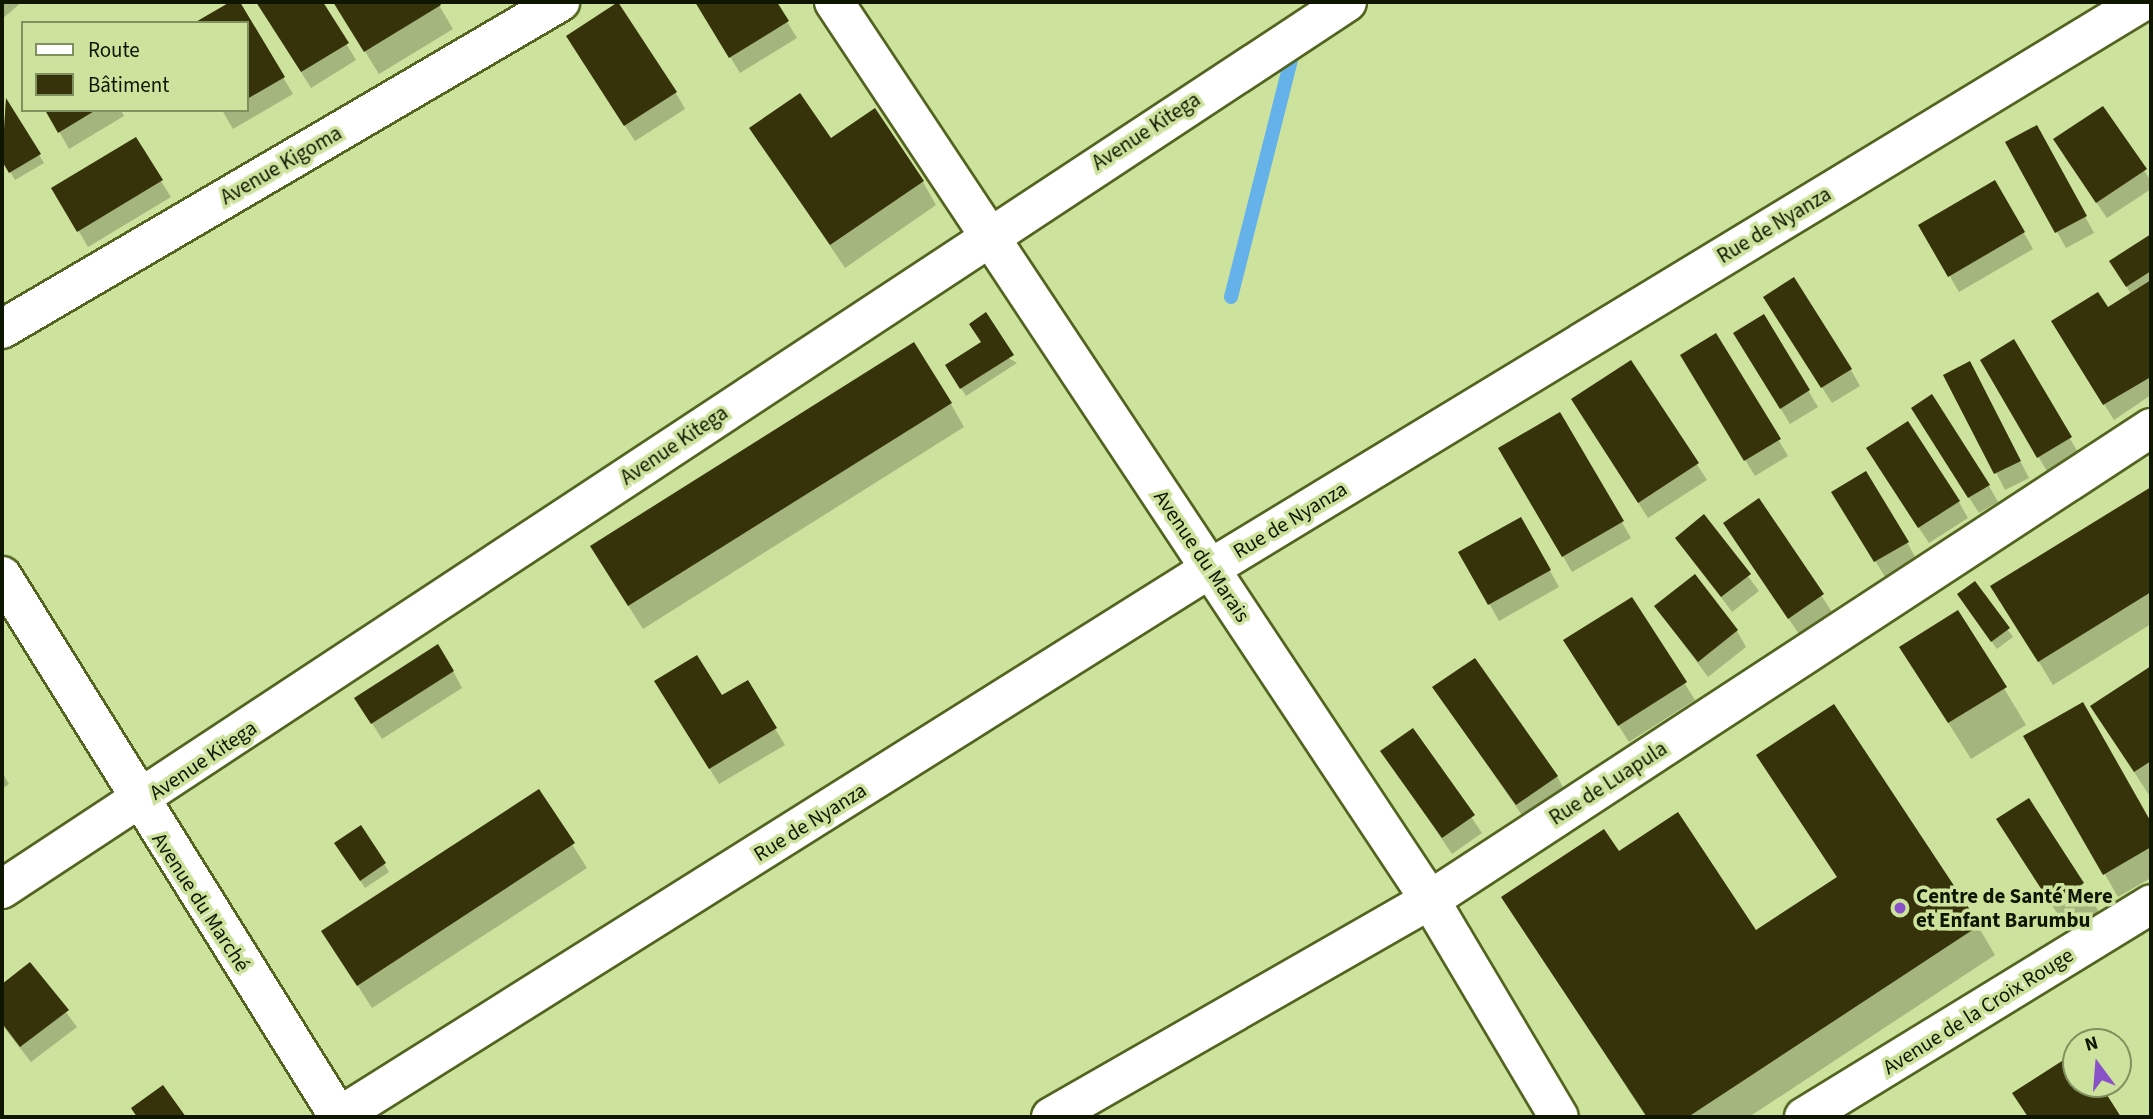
<!DOCTYPE html>
<meta charset="utf-8">
<style>
body{margin:0}
#map{position:relative;width:2153px;height:1119px;overflow:hidden;background:#cde39d;font-family:"Source Sans 3",sans-serif}
div>[style]{position:absolute}
.shadow>*{inset:0;background:#0003}
.stream>*{height:14px;margin:-7px;padding:0 7px;transform-origin:7px;border-radius:7px;background:#65b1e9}
.building>*{inset:0;background:#36320a}
.roads{filter:drop-shadow(2px 0 #526420) drop-shadow(-2px 0 #526420) drop-shadow(0 2px #526420) drop-shadow(0 -2px #526420)}
.street>*{height:38px;margin:-19px;padding:0 19px;transform-origin:19px;border-radius:19px;background:#fff}
.secondary>*{height:38px;margin:-19px;padding:0 19px;transform-origin:19px;border-radius:19px;background:#fff}
.dots>*{width:19px;height:19px;translate:-50% -50%;box-sizing:border-box;border:4px solid #cde39d;border-radius:50%}
span{translate:-50% -50%;white-space:nowrap;text-align:center;line-height:1.15;-webkit-text-stroke:7px #cde39d;paint-order:stroke}
.street-label{font-size:21px;color:#0f1600}
.poi-label{font-size:21px;color:#0f1600;font-weight:700}
.left{translate:0 -50%;text-align:left}
.frame{position:absolute;inset:0;border:4px solid #0f1600;pointer-events:none}
.legend{position:absolute;left:21px;top:21px;width:228px;height:91px;box-sizing:border-box;background:#cde39d;border:2px solid #81915e;margin:0;padding:9px 12px;list-style:none;font-size:21px;color:#0f1600}
.legend li{display:flex;align-items:center;gap:14px;height:35px}
.legend b{width:35px;border:2px solid #81915e}
.north{position:absolute;left:2062px;top:1028px;width:70px;height:70px;box-sizing:border-box;background:#cde39d;border:2px solid #81915e;border-radius:50%;rotate:344deg;font-size:19px;font-weight:700;line-height:28px;text-align:center;color:#0f1600}
.north::after{content:'';display:block;margin:auto;width:24px;height:32px;background:#8951c8;clip-path:polygon(50% 0,100% 100%,50% 72%,0 100%)}
</style>
<div id="map">
<div class="shadow">
<i style="clip-path:polygon(2px 2px,22px 2px,2px 19px)"></i>
<i style="clip-path:polygon(238px 2px,293px 94px,233px 129px,222px 110px,247px 110px,247px 23px,197px 23px)"></i>
<i style="clip-path:polygon(257px 2px,321px 2px,356px 60px,311px 88px)"></i>
<i style="clip-path:polygon(334px 2px,437px 2px,453px 29px,379px 74px)"></i>
<i style="clip-path:polygon(697px 2px,775px 2px,797px 38px,740px 73px)"></i>
<i style="clip-path:polygon(577px 53px,676px 93px,685px 109px,635px 141px)"></i>
<i style="clip-path:polygon(6px 100px,44px 163px,15px 180px,2px 158px)"></i>
<i style="clip-path:polygon(2103px 109px,2151px 181px,2151px 189px,2107px 218px,2064px 156px)"></i>
<i style="clip-path:polygon(47px 110px,121px 110px,124px 116px,69px 149px)"></i>
<i style="clip-path:polygon(751px 128px,923px 182px,936px 205px,845px 268px)"></i>
<i style="clip-path:polygon(2046px 144px,2094px 233px,2066px 248px,2057px 232px)"></i>
<i style="clip-path:polygon(161px 181px,171px 197px,88px 247px,54px 189px)"></i>
<i style="clip-path:polygon(1995px 182px,2033px 249px,1959px 292px,1920px 225px)"></i>
<i style="clip-path:polygon(2151px 236px,2151px 395px,2114px 420px,2063px 338px,2131px 294px,2111px 261px)"></i>
<i style="clip-path:polygon(1775px 314px,1851px 370px,1860px 386px,1832px 403px)"></i>
<i style="clip-path:polygon(1764px 317px,1818px 407px,1790px 424px,1745px 350px)"></i>
<i style="clip-path:polygon(1716px 335px,1788px 456px,1755px 476px,1682px 356px)"></i>
<i style="clip-path:polygon(2013px 342px,2079px 454px,2048px 473px,1982px 361px)"></i>
<i style="clip-path:polygon(983px 343px,1017px 363px,966px 396px,947px 366px)"></i>
<i style="clip-path:polygon(1631px 362px,1707px 480px,1648px 518px,1583px 416px)"></i>
<i style="clip-path:polygon(1946px 375px,1978px 380px,2029px 478px,2005px 490px)"></i>
<i style="clip-path:polygon(951px 404px,964px 427px,643px 629px,606px 570px)"></i>
<i style="clip-path:polygon(1560px 415px,1631px 538px,1572px 572px,1501px 448px)"></i>
<i style="clip-path:polygon(1922px 424px,1989px 486px,1998px 502px,1979px 513px)"></i>
<i style="clip-path:polygon(1877px 465px,1959px 502px,1968px 518px,1929px 543px)"></i>
<i style="clip-path:polygon(2151px 489px,2151px 624px,2053px 685px,1993px 587px)"></i>
<i style="clip-path:polygon(1759px 500px,1832px 612px,1799px 634px,1734px 539px)"></i>
<i style="clip-path:polygon(1843px 508px,1907px 542px,1916px 559px,1885px 577px)"></i>
<i style="clip-path:polygon(1704px 517px,1759px 591px,1732px 612px,1677px 538px)"></i>
<i style="clip-path:polygon(1521px 519px,1559px 587px,1499px 621px,1460px 552px)"></i>
<i style="clip-path:polygon(1974px 584px,2013px 637px,1997px 649px,1963px 602px)"></i>
<i style="clip-path:polygon(1631px 599px,1695px 700px,1629px 742px,1575px 657px)"></i>
<i style="clip-path:polygon(1656px 607px,1737px 631px,1746px 647px,1708px 677px)"></i>
<i style="clip-path:polygon(1958px 612px,2026px 725px,1971px 759px,1901px 647px)"></i>
<i style="clip-path:polygon(2151px 668px,2151px 793px,2149px 795px,2092px 707px)"></i>
<i style="clip-path:polygon(453px 671px,462px 688px,382px 739px,366px 714px)"></i>
<i style="clip-path:polygon(747px 683px,785px 745px,719px 784px,665px 697px,721px 698px)"></i>
<i style="clip-path:polygon(1434px 688px,1557px 776px,1566px 793px,1526px 821px)"></i>
<i style="clip-path:polygon(2082px 705px,2151px 825px,2151px 878px,2118px 897px,2026px 737px)"></i>
<i style="clip-path:polygon(1413px 731px,1482px 833px,1452px 854px,1383px 752px)"></i>
<i style="clip-path:polygon(1758px 756px,1978px 926px,1995px 955px,1749px 1117px,1646px 1117px,1503px 898px,1618px 853px,1756px 933px,1838px 879px)"></i>
<i style="clip-path:polygon(2px 772px,9px 784px,2px 789px)"></i>
<i style="clip-path:polygon(538px 791px,587px 868px,372px 1008px,323px 932px)"></i>
<i style="clip-path:polygon(341px 851px,384px 864px,389px 872px,365px 888px)"></i>
<i style="clip-path:polygon(2020px 856px,2082px 884px,2104px 920px,2074px 939px)"></i>
<i style="clip-path:polygon(30px 964px,77px 1027px,31px 1062px,2px 1025px,2px 986px)"></i>
</div>
<div class="stream">
<i style="left:1231px;top:297px;width:261px;rotate:-75.8deg"></i>
</div>
<div class="building">
<i style="clip-path:polygon(230px 2px,240px 2px,285px 77px,247px 99px,247px 23px,194px 23px)"></i>
<i style="clip-path:polygon(256px 2px,323px 2px,349px 43px,301px 72px)"></i>
<i style="clip-path:polygon(333px 2px,439px 2px,441px 5px,364px 52px)"></i>
<i style="clip-path:polygon(618px 2px,677px 92px,624px 126px,566px 36px)"></i>
<i style="clip-path:polygon(695px 2px,777px 2px,789px 21px,729px 58px)"></i>
<i style="clip-path:polygon(800px 93px,831px 138px,875px 108px,924px 181px,830px 245px,749px 128px)"></i>
<i style="clip-path:polygon(6px 98px,41px 154px,9px 173px,2px 161px)"></i>
<i style="clip-path:polygon(2103px 106px,2147px 169px,2096px 203px,2053px 139px)"></i>
<i style="clip-path:polygon(45px 110px,96px 110px,58px 133px)"></i>
<i style="clip-path:polygon(2037px 125px,2087px 216px,2055px 233px,2005px 142px)"></i>
<i style="clip-path:polygon(136px 137px,163px 180px,77px 232px,51px 188px)"></i>
<i style="clip-path:polygon(1995px 180px,2025px 232px,1948px 277px,1918px 225px)"></i>
<i style="clip-path:polygon(2151px 234px,2151px 271px,2126px 287px,2109px 261px)"></i>
<i style="clip-path:polygon(1794px 277px,1852px 369px,1821px 388px,1763px 297px)"></i>
<i style="clip-path:polygon(2151px 280px,2149px 378px,2103px 405px,2051px 321px,2098px 292px,2108px 307px)"></i>
<i style="clip-path:polygon(986px 312px,1014px 355px,960px 389px,945px 365px,981px 342px,969px 324px)"></i>
<i style="clip-path:polygon(1764px 314px,1810px 390px,1780px 409px,1733px 333px)"></i>
<i style="clip-path:polygon(1716px 333px,1781px 439px,1744px 461px,1680px 355px)"></i>
<i style="clip-path:polygon(2014px 339px,2072px 437px,2037px 458px,1980px 360px)"></i>
<i style="clip-path:polygon(914px 342px,952px 403px,628px 606px,590px 546px)"></i>
<i style="clip-path:polygon(1631px 360px,1699px 463px,1638px 503px,1571px 399px)"></i>
<i style="clip-path:polygon(1970px 361px,2021px 461px,1994px 474px,1943px 375px)"></i>
<i style="clip-path:polygon(1932px 394px,1990px 485px,1968px 498px,1911px 408px)"></i>
<i style="clip-path:polygon(1560px 412px,1624px 521px,1562px 557px,1498px 448px)"></i>
<i style="clip-path:polygon(1908px 421px,1960px 501px,1918px 528px,1866px 448px)"></i>
<i style="clip-path:polygon(1866px 471px,1909px 542px,1874px 562px,1831px 492px)"></i>
<i style="clip-path:polygon(2151px 487px,2151px 592px,2038px 662px,1990px 586px)"></i>
<i style="clip-path:polygon(1759px 498px,1824px 594px,1788px 619px,1723px 523px)"></i>
<i style="clip-path:polygon(1704px 514px,1751px 574px,1721px 597px,1675px 538px)"></i>
<i style="clip-path:polygon(1521px 517px,1551px 570px,1488px 605px,1458px 552px)"></i>
<i style="clip-path:polygon(1695px 574px,1738px 630px,1698px 662px,1654px 606px)"></i>
<i style="clip-path:polygon(1975px 581px,2010px 628px,1991px 642px,1957px 594px)"></i>
<i style="clip-path:polygon(1632px 597px,1687px 682px,1618px 726px,1563px 640px)"></i>
<i style="clip-path:polygon(1958px 610px,2007px 687px,1948px 723px,1899px 647px)"></i>
<i style="clip-path:polygon(438px 644px,454px 671px,371px 724px,354px 698px)"></i>
<i style="clip-path:polygon(697px 655px,722px 695px,748px 680px,777px 728px,709px 769px,654px 681px)"></i>
<i style="clip-path:polygon(1475px 658px,1558px 776px,1516px 805px,1432px 687px)"></i>
<i style="clip-path:polygon(2151px 666px,2151px 761px,2134px 772px,2090px 706px)"></i>
<i style="clip-path:polygon(2083px 702px,2151px 822px,2151px 847px,2103px 875px,2023px 736px)"></i>
<i style="clip-path:polygon(1834px 704px,1980px 925px,1688px 1117px,1647px 1117px,1501px 897px,1604px 829px,1619px 851px,1678px 812px,1756px 930px,1837px 877px,1756px 755px)"></i>
<i style="clip-path:polygon(1413px 728px,1475px 815px,1442px 838px,1380px 751px)"></i>
<i style="clip-path:polygon(539px 789px,575px 843px,357px 986px,321px 931px)"></i>
<i style="clip-path:polygon(2029px 798px,2084px 883px,2051px 904px,1996px 819px)"></i>
<i style="clip-path:polygon(361px 825px,386px 863px,360px 881px,334px 843px)"></i>
<i style="clip-path:polygon(30px 962px,69px 1010px,20px 1047px,2px 1023px,2px 984px)"></i>
<i style="clip-path:polygon(2076px 1052px,2076px 1084px,2100px 1084px,2121px 1117px,2028px 1117px,2012px 1093px)"></i>
<i style="clip-path:polygon(163px 1085px,186px 1117px,137px 1117px,131px 1108px)"></i>
</div>
<div class="roads">
<div class="street">
<i style="left:2px;top:329px;width:647px;rotate:-30.37deg"></i>
<i style="left:2px;top:576px;width:637px;rotate:58.08deg"></i>
<i style="left:2px;top:889px;width:1611px;rotate:-33.4deg"></i>
<i style="left:338px;top:1117px;width:1031px;rotate:-32.16deg"></i>
<i style="left:1211px;top:568px;width:1090px;rotate:-31.3deg"></i>
<i style="left:1051px;top:1117px;width:437px;rotate:-29.8deg"></i>
<i style="left:1430px;top:900px;width:862px;rotate:-33.21deg"></i>
</div>
<div class="secondary">
<i style="left:834px;top:2px;width:1078px;rotate:56.43deg"></i>
<i style="left:1430px;top:900px;width:252px;rotate:59.3deg"></i>
<i style="left:1804px;top:1117px;width:407px;rotate:-31.5deg"></i>
</div>
</div>
<div class="dots">
<i style="left:1900px;top:908px;background:#8951c8"></i>
</div>
<div class="street-label">
<span style="left:1146px;top:131px;rotate:-33deg">Avenue Kitega</span>
<span style="left:281px;top:165px;rotate:-30deg">Avenue Kigoma</span>
<span style="left:1774px;top:225px;rotate:-31deg">Rue de Nyanza</span>
<span style="left:674px;top:445px;rotate:-34deg">Avenue Kitega</span>
<span style="left:1290px;top:520px;rotate:-31deg">Rue de Nyanza</span>
<span style="left:1202px;top:556px;rotate:56deg">Avenue du Marais</span>
<span style="left:203px;top:760px;rotate:-34deg">Avenue Kitega</span>
<span style="left:1608px;top:783px;rotate:-33deg">Rue de Luapula</span>
<span style="left:810px;top:822px;rotate:-32deg">Rue de Nyanza</span>
<span style="left:201px;top:902px;rotate:57deg">Avenue du Marché</span>
<span style="left:1978px;top:1011px;rotate:-32deg">Avenue de la Croix Rouge</span>
</div>
<div class="poi-label">
<span class="left" style="left:1916px;top:908px">Centre de Santé Mere<br>et Enfant Barumbu</span>
</div>
<div class="frame"></div>
<ul class="legend">
<li><b style="height:9px;background:#fff"></b>Route</li>
<li><b style="height:19px;background:#36320a"></b>Bâtiment</li>
</ul>
<div class="north">N</div>
</div>
